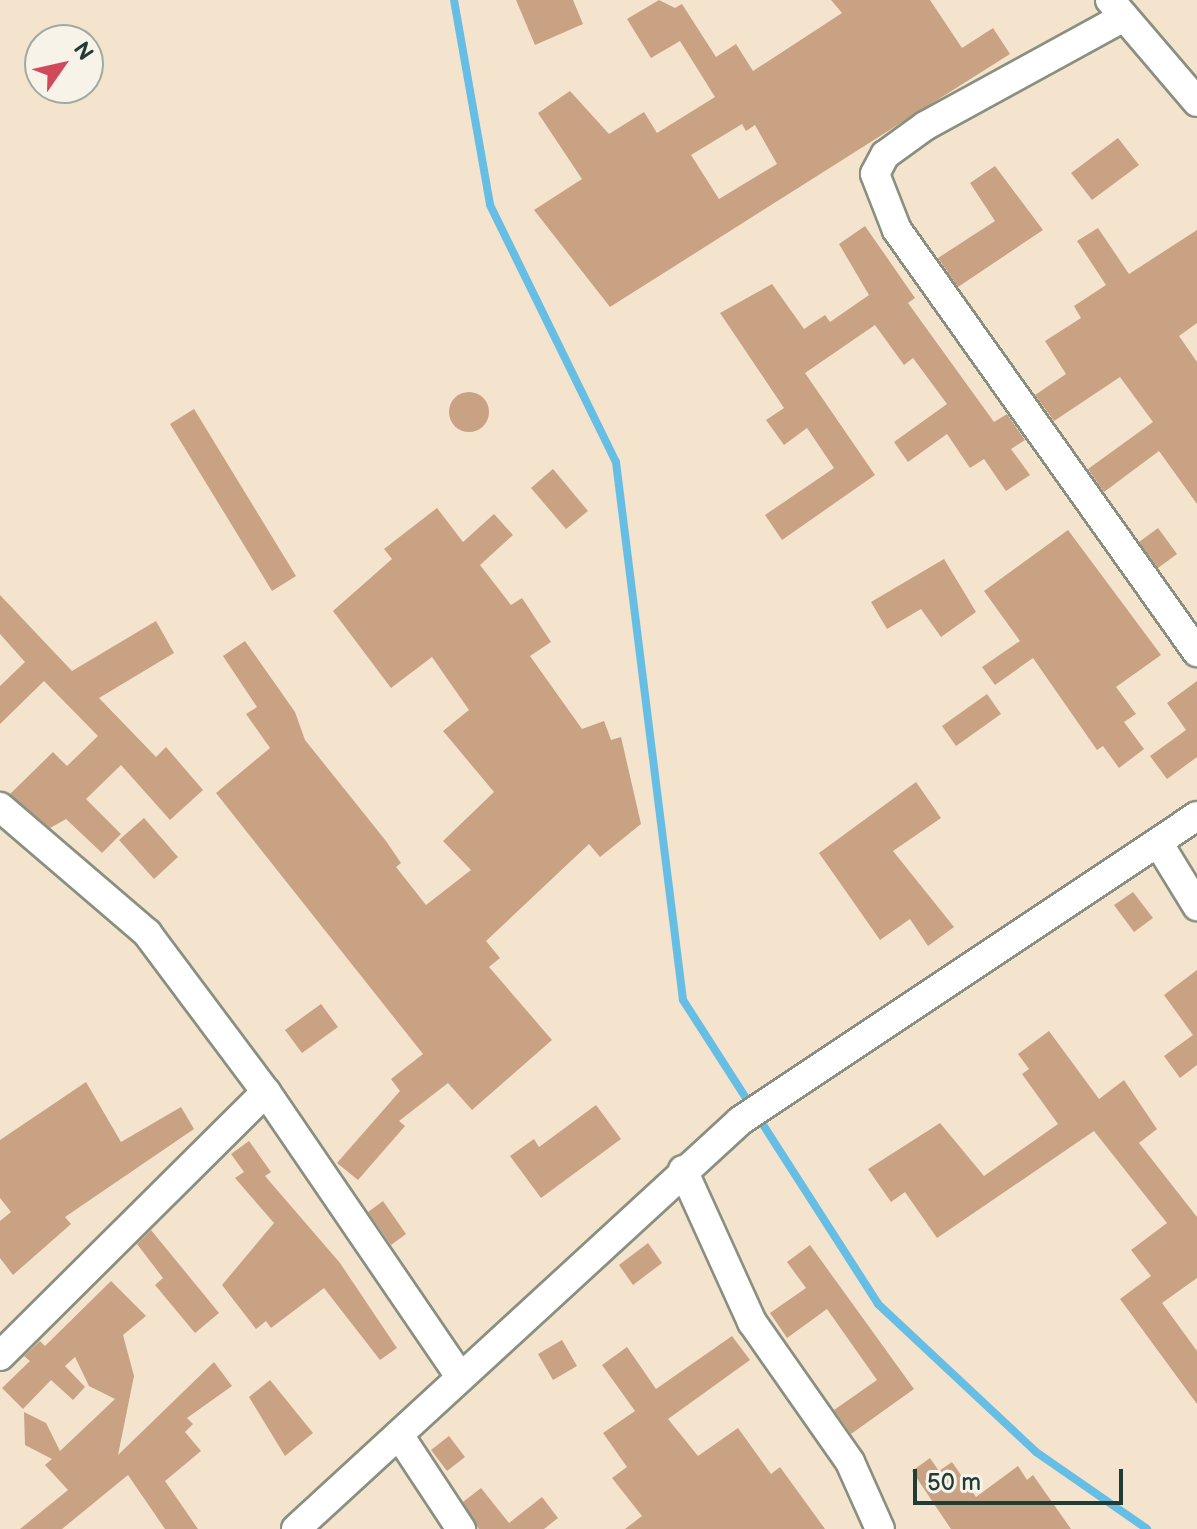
<!DOCTYPE html>
<style>
body{margin:0}
#map{position:relative;width:1197px;height:1529px;overflow:hidden;background:#f4e4cd;font-family:"Balsamiq Sans",sans-serif}
div>[style]{position:absolute}
.stream>*{height:8px;margin:-4px;padding:0 4px;transform-origin:4px;border-radius:4px;background:#67bee4}
.building>*{inset:0;background:#c9a283}
.round{border-radius:50%}
.roads{filter:drop-shadow(2px 0 #8a9080) drop-shadow(-2px 0 #8a9080) drop-shadow(0 2px #8a9080) drop-shadow(0 -2px #8a9080)}
.minor>*{height:28px;margin:-14px;padding:0 14px;transform-origin:14px;border-radius:14px;background:#fff}
span{translate:-50% -50%;white-space:nowrap;text-align:center;line-height:1.15;-webkit-text-stroke:6px #f7f3e8;paint-order:stroke}
.north{position:absolute;left:24px;top:24px;width:80px;height:80px;box-sizing:border-box;background:#f7f3e8;border:2px solid #a1aaa0;border-radius:50%;rotate:56deg;font-size:22px;font-weight:700;line-height:32px;text-align:center;color:#1f3d34}
.north::after{content:'';display:block;margin:auto;width:28px;height:36px;background:#d1495b;clip-path:polygon(50% 0,100% 100%,50% 72%,0 100%)}
.scale{position:absolute;left:913px;top:1469px;width:210px;height:36px;box-sizing:border-box;border:4px solid #1f3d34;border-top:0;padding-left:10px;font-size:24px;line-height:28px;white-space:nowrap;color:#1f3d34;-webkit-text-stroke:6px #f7f3e8;paint-order:stroke}
</style>
<div id="map">
<div class="stream">
<i style="left:454px;top:0;width:208px;rotate:80deg"></i>
<i style="left:490px;top:205px;width:286px;rotate:63.9deg"></i>
<i style="left:616px;top:462px;width:542px;rotate:82.9deg"></i>
<i style="left:683px;top:1000px;width:361px;rotate:57.3deg"></i>
<i style="left:878px;top:1304px;width:216px;rotate:43.1deg"></i>
<i style="left:1036px;top:1452px;width:135px;rotate:34.7deg"></i>
</div>
<div class="building">
<i style="clip-path:polygon(516px 0,573px 0,583px 24px,535px 45px)"></i>
<i style="clip-path:polygon(evenodd,659px 0,675px 8px,682px 4px,716px 57px,736px 44px,753px 71px,842px 13px,831px 0,930px 0,962px 48px,993px 28px,1010px 54px,610px 307px,534px 210px,582px 179px,538px 113px,570px 91px,609px 134px,644px 112px,657px 133px,715px 97px,680px 41px,651px 58px,627px 19px,659px 0,742px 124px,746px 131px,755px 125px,777px 164px,719px 199px,691px 155px,742px 124px)"></i>
<i style="clip-path:polygon(1118px 138px,1139px 165px,1092px 200px,1071px 173px)"></i>
<i style="clip-path:polygon(995px 166px,1043px 230px,958px 287px,938px 258px,995px 221px,970px 183px)"></i>
<i style="clip-path:polygon(865px 226px,915px 298px,908px 303px,994px 422px,1007px 414px,1025px 440px,1011px 449px,1030px 475px,1006px 491px,984px 459px,970px 468px,947px 434px,908px 462px,894px 442px,947px 404px,913px 358px,904px 365px,875px 325px,805px 373px,875px 475px,782px 540px,765px 515px,834px 468px,807px 428px,784px 445px,766px 420px,784px 408px,720px 313px,772px 284px,804px 329px,825px 315px,830px 322px,869px 295px,839px 244px)"></i>
<i style="clip-path:polygon(1098px 228px,1129px 274px,1197px 230px,1197px 323px,1179px 336px,1197px 362px,1197px 504px,1159px 451px,1104px 492px,1088px 469px,1153px 422px,1120px 377px,1054px 421px,1035px 395px,1066px 374px,1045px 341px,1081px 318px,1074px 306px,1106px 285px,1077px 241px)"></i>
<i class="round" style="left:449px;top:392px;width:40px;height:40px"></i>
<i style="clip-path:polygon(194px 409px,296px 576px,272px 591px,170px 424px)"></i>
<i style="clip-path:polygon(553px 469px,588px 511px,566px 529px,531px 488px)"></i>
<i style="clip-path:polygon(437px 508px,463px 542px,494px 514px,513px 535px,480px 565px,511px 605px,522px 598px,551px 642px,530px 656px,582px 729px,604px 721px,611px 740px,621px 737px,641px 824px,600px 857px,589px 844px,486px 941px,500px 958px,489px 967px,552px 1040px,472px 1110px,448px 1083px,399px 1121px,405px 1126px,358px 1180px,337px 1163px,400px 1091px,391px 1079px,423px 1054px,216px 793px,270px 748px,246px 714px,257px 707px,223px 656px,245px 641px,295px 712px,305px 740px,386px 841px,401px 863px,396px 867px,426px 905px,471px 870px,443px 841px,494px 792px,443px 731px,469px 710px,432px 657px,391px 688px,333px 611px,392px 559px,384px 549px)"></i>
<i style="clip-path:polygon(1158px 528px,1177px 554px,1158px 568px,1139px 542px)"></i>
<i style="clip-path:polygon(1068px 530px,1161px 655px,1116px 687px,1136px 714px,1124px 722px,1144px 749px,1119px 768px,1103px 746px,1097px 750px,1033px 658px,995px 685px,982px 667px,1020px 641px,984px 591px)"></i>
<i style="clip-path:polygon(944px 559px,976px 612px,941px 637px,921px 609px,887px 629px,871px 602px)"></i>
<i style="clip-path:polygon(0 595px,72px 671px,156px 621px,174px 653px,99px 698px,156px 757px,166px 747px,203px 790px,170px 820px,121px 765px,86px 799px,121px 834px,102px 853px,66px 819px,50px 828px,10px 794px,53px 752px,67px 766px,98px 736px,44px 681px,0 724px,0 686px,25px 662px,0 634px)"></i>
<i style="clip-path:polygon(1197px 681px,1197px 757px,1167px 779px,1150px 756px,1186px 730px,1167px 703px)"></i>
<i style="clip-path:polygon(987px 694px,1001px 714px,956px 746px,942px 726px)"></i>
<i style="clip-path:polygon(916px 782px,941px 818px,893px 851px,954px 927px,928px 946px,910px 919px,880px 940px,819px 853px)"></i>
<i style="clip-path:polygon(144px 818px,178px 857px,154px 879px,119px 840px)"></i>
<i style="clip-path:polygon(1133px 892px,1153px 918px,1134px 932px,1114px 905px)"></i>
<i style="clip-path:polygon(1197px 970px,1197px 1065px,1180px 1078px,1164px 1056px,1193px 1035px,1164px 995px)"></i>
<i style="clip-path:polygon(321px 1004px,338px 1027px,302px 1053px,285px 1030px)"></i>
<i style="clip-path:polygon(1049px 1031px,1099px 1099px,1124px 1080px,1157px 1129px,1139px 1143px,1197px 1217px,1197px 1278px,1162px 1303px,1197px 1351px,1197px 1404px,1120px 1299px,1151px 1276px,1131px 1250px,1167px 1223px,1094px 1131px,937px 1238px,905px 1192px,891px 1202px,868px 1169px,940px 1123px,984px 1176px,1058px 1124px,1022px 1074px,1029px 1069px,1018px 1054px)"></i>
<i style="clip-path:polygon(86px 1082px,121px 1142px,181px 1107px,194px 1129px,65px 1217px,71px 1224px,13px 1275px,0 1258px,0 1221px,11px 1212px,0 1198px,0 1140px)"></i>
<i style="clip-path:polygon(596px 1105px,621px 1139px,541px 1198px,510px 1156px,534px 1139px,539px 1147px)"></i>
<i style="clip-path:polygon(249px 1141px,271px 1172px,265px 1176px,340px 1263px,397px 1348px,380px 1360px,324px 1288px,271px 1328px,266px 1321px,256px 1329px,222px 1285px,274px 1223px,235px 1178px,244px 1172px,231px 1154px)"></i>
<i style="clip-path:polygon(383px 1201px,406px 1234px,391px 1245px,368px 1212px)"></i>
<i style="clip-path:polygon(151px 1230px,219px 1313px,195px 1333px,155px 1285px,163px 1278px,137px 1244px)"></i>
<i style="clip-path:polygon(648px 1243px,662px 1263px,633px 1285px,619px 1265px)"></i>
<i style="clip-path:polygon(810px 1245px,914px 1389px,851px 1434px,834px 1410px,877px 1380px,827px 1309px,787px 1338px,770px 1313px,806px 1288px,787px 1262px)"></i>
<i style="clip-path:polygon(111px 1281px,146px 1316px,123px 1335px,134px 1376px,118px 1455px,214px 1362px,232px 1386px,187px 1418px,193px 1424px,185px 1432px,201px 1451px,165px 1481px,198px 1529px,165px 1529px,128px 1475px,62px 1529px,20px 1529px,68px 1490px,45px 1465px,52px 1459px,25px 1445px,24px 1412px,46px 1423px,60px 1451px,115px 1399px,89px 1386px,75px 1357px,65px 1366px,85px 1387px,73px 1400px,51px 1380px,23px 1409px,2px 1388px,30px 1361px,24px 1356px,40px 1341px,45px 1346px)"></i>
<i style="clip-path:polygon(732px 1336px,750px 1360px,668px 1419px,698px 1456px,738px 1428px,771px 1474px,780px 1467px,825px 1529px,625px 1529px,642px 1516px,612px 1478px,627px 1467px,603px 1433px,635px 1411px,602px 1365px,627px 1347px,656px 1389px)"></i>
<i style="clip-path:polygon(562px 1340px,577px 1366px,553px 1380px,538px 1354px)"></i>
<i style="clip-path:polygon(270px 1380px,313px 1433px,285px 1456px,249px 1397px)"></i>
<i style="clip-path:polygon(449px 1436px,465px 1457px,447px 1471px,431px 1450px)"></i>
<i style="clip-path:polygon(930px 1458px,939px 1471px,952px 1462px,976px 1497px,1018px 1466px,1027px 1480px,1033px 1475px,1071px 1529px,951px 1529px,912px 1471px)"></i>
<i style="clip-path:polygon(481px 1488px,509px 1523px,542px 1497px,558px 1518px,544px 1529px,479px 1529px,463px 1502px)"></i>
</div>
<div class="roads">
<div class="minor">
<i style="left:1110px;top:0;width:134px;rotate:49.5deg"></i>
<i style="left:1124px;top:17px;width:227px;rotate:151.3deg"></i>
<i style="left:925px;top:126px;width:49px;rotate:144.1deg"></i>
<i style="left:885px;top:155px;width:21px;rotate:118deg"></i>
<i style="left:875px;top:174px;width:60px;rotate:68.6deg"></i>
<i style="left:897px;top:230px;width:518px;rotate:54.59deg"></i>
<i style="left:0;top:807px;width:194px;rotate:40.6deg"></i>
<i style="left:147px;top:933px;width:199px;rotate:53.2deg"></i>
<i style="left:266px;top:1092px;width:340px;rotate:55.7deg"></i>
<i style="left:1159px;top:844px;width:73px;rotate:58.5deg"></i>
<i style="left:683px;top:1170px;width:167px;rotate:65.6deg"></i>
<i style="left:752px;top:1322px;width:171px;rotate:55deg"></i>
<i style="left:850px;top:1462px;width:73px;rotate:65.9deg"></i>
<i style="left:0;top:1356px;width:375px;rotate:-44.8deg"></i>
<i style="left:399px;top:1435px;width:113px;rotate:56.6deg"></i>
<i style="left:296px;top:1529px;width:603px;rotate:-42.58deg"></i>
<i style="left:740px;top:1121px;width:549px;rotate:-33.72deg"></i>
</div>
</div>
<div class="north">N</div>
<div class="scale">50 m</div>
</div>
